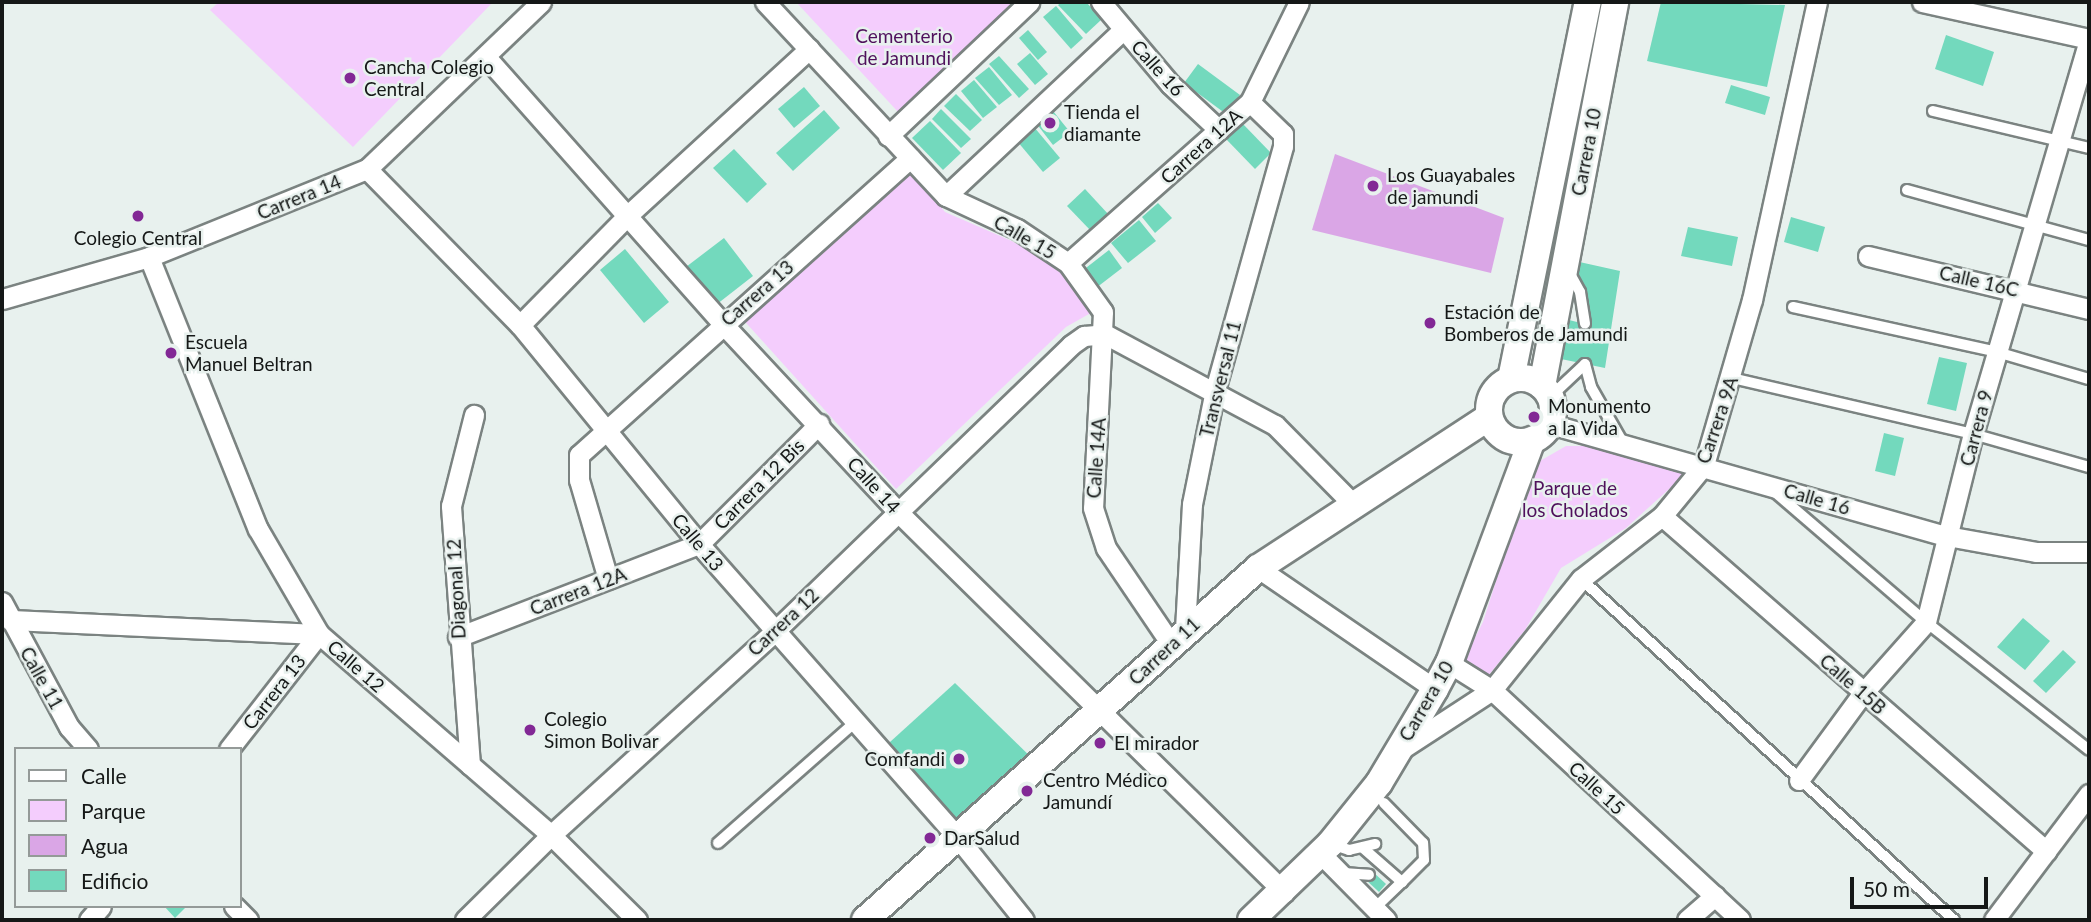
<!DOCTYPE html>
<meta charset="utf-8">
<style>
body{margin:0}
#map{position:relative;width:2091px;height:922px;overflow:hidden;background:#e8f1ee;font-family:Lato,sans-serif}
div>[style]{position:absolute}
.green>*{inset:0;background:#f4cdfd}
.water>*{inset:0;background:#daa6e6}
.building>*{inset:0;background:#73d9bd}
.roads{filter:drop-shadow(2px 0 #7b8381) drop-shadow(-2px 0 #7b8381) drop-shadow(0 2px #7b8381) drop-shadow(0 -2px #7b8381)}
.lane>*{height:10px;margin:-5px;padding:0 5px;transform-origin:5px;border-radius:5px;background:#fff}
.street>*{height:19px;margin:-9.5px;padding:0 9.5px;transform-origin:9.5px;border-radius:9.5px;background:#fff}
.secondary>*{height:26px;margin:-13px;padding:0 13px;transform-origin:13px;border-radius:13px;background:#fff}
.secondary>.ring{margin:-13px;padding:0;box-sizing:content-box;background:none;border:26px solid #fff;border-radius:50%}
.dots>*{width:19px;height:19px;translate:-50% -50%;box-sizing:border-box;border:4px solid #e8f1ee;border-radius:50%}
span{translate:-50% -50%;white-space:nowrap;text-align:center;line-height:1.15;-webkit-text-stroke:5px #e8f1ee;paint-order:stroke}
.park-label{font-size:19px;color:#4f105c}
.poi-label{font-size:19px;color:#151817}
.left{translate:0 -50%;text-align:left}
.right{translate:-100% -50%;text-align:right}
.street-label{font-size:19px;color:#151817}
.frame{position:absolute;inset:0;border:4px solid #151817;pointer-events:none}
.legend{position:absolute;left:14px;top:747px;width:228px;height:161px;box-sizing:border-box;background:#e8f1ee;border:2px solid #949a98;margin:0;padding:9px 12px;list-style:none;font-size:21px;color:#151817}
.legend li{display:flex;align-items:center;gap:14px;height:35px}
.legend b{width:35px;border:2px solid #949a98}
.scale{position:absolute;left:1850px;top:877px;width:138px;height:32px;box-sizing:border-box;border:4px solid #151817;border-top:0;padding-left:9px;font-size:21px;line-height:24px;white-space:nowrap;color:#151817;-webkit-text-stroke:5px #e8f1ee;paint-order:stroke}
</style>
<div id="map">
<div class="green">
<i style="clip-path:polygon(219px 2px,493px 2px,353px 147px,210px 10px)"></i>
<i style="clip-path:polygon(796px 2px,1018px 2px,900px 114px)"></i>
<i style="clip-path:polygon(910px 171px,945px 212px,1065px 264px,1096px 310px,1066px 327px,896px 489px,738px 314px)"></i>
<i style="clip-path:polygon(1566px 446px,1584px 446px,1690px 470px,1626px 528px,1561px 568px,1525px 630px,1484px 681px,1462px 663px,1483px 622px,1533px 465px)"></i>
</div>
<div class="water">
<i style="clip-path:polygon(1335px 154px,1504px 218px,1491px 273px,1312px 230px)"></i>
</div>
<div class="building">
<i style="clip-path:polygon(1062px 2px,1086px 2px,1102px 19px,1086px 34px,1058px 5px)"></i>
<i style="clip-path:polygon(1661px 2px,1785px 5px,1767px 87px,1647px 61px)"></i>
<i style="clip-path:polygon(1056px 6px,1083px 38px,1071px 49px,1043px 17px)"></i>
<i style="clip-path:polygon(1028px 30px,1047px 52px,1038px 60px,1019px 38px)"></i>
<i style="clip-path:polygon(1946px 35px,1994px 52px,1983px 86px,1935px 69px)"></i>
<i style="clip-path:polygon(1030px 53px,1048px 74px,1035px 85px,1017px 64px)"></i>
<i style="clip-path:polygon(999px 56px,1029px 89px,1019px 98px,989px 64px)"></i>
<i style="clip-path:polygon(1198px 64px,1240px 95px,1226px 114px,1184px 83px)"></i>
<i style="clip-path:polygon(989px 67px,1012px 95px,999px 105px,975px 78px)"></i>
<i style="clip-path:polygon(974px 80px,997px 107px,983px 118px,961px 91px)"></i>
<i style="clip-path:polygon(1731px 85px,1770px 97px,1765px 115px,1725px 103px)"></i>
<i style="clip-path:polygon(804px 87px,820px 106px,794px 128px,778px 109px)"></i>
<i style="clip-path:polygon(956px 94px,982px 120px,970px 131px,944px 106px)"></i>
<i style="clip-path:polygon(941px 109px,971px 139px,961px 148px,932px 119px)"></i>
<i style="clip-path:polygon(824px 110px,840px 128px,793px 171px,776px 153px)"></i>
<i style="clip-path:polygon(1053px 111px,1070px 132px,1053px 145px,1036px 123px)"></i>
<i style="clip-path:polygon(930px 121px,961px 153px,943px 170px,912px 138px)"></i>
<i style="clip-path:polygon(1242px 123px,1271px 153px,1255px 169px,1226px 139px)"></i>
<i style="clip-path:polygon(1034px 127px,1060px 158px,1043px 172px,1017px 141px)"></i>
<i style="clip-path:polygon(734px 149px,767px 184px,747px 203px,713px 168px)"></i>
<i style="clip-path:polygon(1085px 189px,1109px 215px,1091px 231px,1067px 206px)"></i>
<i style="clip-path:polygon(1158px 203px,1172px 218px,1155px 233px,1142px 217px)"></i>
<i style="clip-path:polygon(1791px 217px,1825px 227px,1818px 252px,1784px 242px)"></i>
<i style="clip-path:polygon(1139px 220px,1156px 241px,1128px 263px,1111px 243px)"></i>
<i style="clip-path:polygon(1688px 227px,1738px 237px,1732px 266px,1681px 256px)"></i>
<i style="clip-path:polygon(724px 238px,753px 276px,712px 308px,682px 270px)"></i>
<i style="clip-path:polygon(625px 249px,669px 302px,644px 323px,600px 270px)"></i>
<i style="clip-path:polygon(1109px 250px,1122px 268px,1096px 288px,1082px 271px)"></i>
<i style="clip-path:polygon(1566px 259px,1620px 271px,1605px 368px,1561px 359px,1569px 320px,1585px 324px)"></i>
<i style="clip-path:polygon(1939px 357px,1967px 363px,1956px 411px,1927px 404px)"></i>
<i style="clip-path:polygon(1884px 433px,1904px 438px,1895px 476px,1875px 471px)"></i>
<i style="clip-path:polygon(2023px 618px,2050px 641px,2025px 670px,1997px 647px)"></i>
<i style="clip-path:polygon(2063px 650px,2076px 662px,2046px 693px,2033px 681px)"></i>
<i style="clip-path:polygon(955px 683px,1040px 766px,958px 838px,879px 752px)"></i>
<i style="clip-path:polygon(1372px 871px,1386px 884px,1379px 892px,1365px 879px)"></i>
<i style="clip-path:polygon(164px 906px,187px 906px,175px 918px)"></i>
</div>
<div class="roads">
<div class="lane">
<i style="left:1933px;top:111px;width:160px;rotate:13.3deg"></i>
<i style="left:1907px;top:190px;width:189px;rotate:15.4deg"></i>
<i style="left:1569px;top:272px;width:23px;rotate:61deg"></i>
<i style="left:1580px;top:292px;width:32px;rotate:81deg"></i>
<i style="left:1793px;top:307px;width:209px;rotate:12.4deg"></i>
<i style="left:1997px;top:352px;width:96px;rotate:16.4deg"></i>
<i style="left:1732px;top:378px;width:247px;rotate:13.1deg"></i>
<i style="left:1973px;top:434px;width:121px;rotate:15.9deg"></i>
<i style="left:1550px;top:397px;width:48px;rotate:-43.3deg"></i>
<i style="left:1585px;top:364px;width:24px;rotate:75deg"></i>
<i style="left:1591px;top:387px;width:64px;rotate:60.3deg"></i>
<i style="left:1776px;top:493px;width:198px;rotate:40.7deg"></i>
<i style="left:1926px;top:622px;width:207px;rotate:38.1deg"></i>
<i style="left:1581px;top:579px;width:505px;rotate:42.43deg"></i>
<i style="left:718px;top:843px;width:180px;rotate:-41.4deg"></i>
<i style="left:1334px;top:845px;width:16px;rotate:18deg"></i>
<i style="left:1349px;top:850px;width:27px;rotate:-13deg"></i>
<i style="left:1363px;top:848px;width:52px;rotate:41.1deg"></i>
<i style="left:1402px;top:882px;width:31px;rotate:-45deg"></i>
<i style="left:1424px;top:860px;width:17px;rotate:-93deg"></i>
<i style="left:1423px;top:843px;width:56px;rotate:-134.3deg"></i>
<i style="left:1343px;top:873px;width:26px;rotate:4deg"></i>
<i style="left:1381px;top:902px;width:29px;rotate:-44deg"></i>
</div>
<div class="street">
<i style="left:765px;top:2px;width:265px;rotate:47deg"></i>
<i style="left:946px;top:196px;width:78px;rotate:24.9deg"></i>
<i style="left:1017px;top:229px;width:61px;rotate:33.7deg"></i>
<i style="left:1068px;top:263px;width:60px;rotate:54.5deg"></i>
<i style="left:1103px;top:312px;width:196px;rotate:92.9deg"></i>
<i style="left:1093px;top:508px;width:42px;rotate:72deg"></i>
<i style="left:1106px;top:548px;width:116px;rotate:55.9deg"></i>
<i style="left:1101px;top:2px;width:107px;rotate:49.9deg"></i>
<i style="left:1170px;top:84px;width:67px;rotate:43.2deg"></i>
<i style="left:1922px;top:2px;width:171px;rotate:12.5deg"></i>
<i style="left:486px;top:57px;width:356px;rotate:48.4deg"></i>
<i style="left:722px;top:323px;width:258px;rotate:47deg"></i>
<i style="left:898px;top:512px;width:542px;rotate:44.55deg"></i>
<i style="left:888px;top:136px;width:195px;rotate:-43.5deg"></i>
<i style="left:367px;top:169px;width:219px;rotate:45.6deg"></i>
<i style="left:520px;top:325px;width:283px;rotate:50.7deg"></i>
<i style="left:699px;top:544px;width:392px;rotate:48.6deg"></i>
<i style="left:958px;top:838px;width:105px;rotate:51.2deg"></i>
<i style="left:946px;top:196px;width:243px;rotate:-43.2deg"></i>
<i style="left:1868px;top:256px;width:227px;rotate:13.5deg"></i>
<i style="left:149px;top:257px;width:293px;rotate:68.2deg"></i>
<i style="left:258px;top:529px;width:121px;rotate:59.8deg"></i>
<i style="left:319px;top:634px;width:307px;rotate:40.9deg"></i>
<i style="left:551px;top:835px;width:121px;rotate:44.7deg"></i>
<i style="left:1068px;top:263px;width:243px;rotate:-41.5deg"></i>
<i style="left:1250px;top:102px;width:111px;rotate:-63.9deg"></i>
<i style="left:2px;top:299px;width:153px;rotate:-15.9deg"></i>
<i style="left:149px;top:257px;width:235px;rotate:-22deg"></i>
<i style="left:367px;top:169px;width:241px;rotate:-43.8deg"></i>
<i style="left:520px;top:325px;width:154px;rotate:-45.5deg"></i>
<i style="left:628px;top:215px;width:246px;rotate:-42.5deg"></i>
<i style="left:1105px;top:334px;width:193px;rotate:28.2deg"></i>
<i style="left:1275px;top:425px;width:112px;rotate:45.4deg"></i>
<i style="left:1550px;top:424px;width:412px;rotate:15.8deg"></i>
<i style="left:1947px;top:536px;width:90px;rotate:10.2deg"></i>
<i style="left:2036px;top:552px;width:53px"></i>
<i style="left:1662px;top:516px;width:510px;rotate:41.1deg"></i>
<i style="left:1258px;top:568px;width:214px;rotate:34.4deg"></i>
<i style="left:608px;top:579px;width:103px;rotate:-106.3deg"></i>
<i style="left:579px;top:480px;width:25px;rotate:-90deg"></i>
<i style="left:579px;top:455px;width:445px;rotate:-41.9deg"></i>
<i style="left:2px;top:602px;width:142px;rotate:61.8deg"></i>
<i style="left:69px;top:727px;width:29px;rotate:49deg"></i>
<i style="left:10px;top:620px;width:309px;rotate:2.6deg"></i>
<i style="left:1185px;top:629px;width:125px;rotate:-86.8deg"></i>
<i style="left:1192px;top:504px;width:116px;rotate:-78.6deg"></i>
<i style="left:1215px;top:390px;width:253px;rotate:-74.4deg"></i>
<i style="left:1283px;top:146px;width:12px;rotate:-90deg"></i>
<i style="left:1283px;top:134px;width:46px;rotate:-135.9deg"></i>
<i style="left:458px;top:637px;width:258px;rotate:-21.1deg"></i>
<i style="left:699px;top:544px;width:170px;rotate:-45deg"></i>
<i style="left:1449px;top:663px;width:51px;rotate:32.1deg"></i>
<i style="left:1492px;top:690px;width:338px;rotate:42.8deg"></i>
<i style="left:1403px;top:748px;width:106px;rotate:-33.1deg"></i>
<i style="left:1492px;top:690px;width:142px;rotate:-51.3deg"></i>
<i style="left:1581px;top:579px;width:103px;rotate:-37.9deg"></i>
<i style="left:1662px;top:516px;width:66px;rotate:-50.5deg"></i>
<i style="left:1704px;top:465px;width:172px;rotate:-73.8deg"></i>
<i style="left:1752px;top:300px;width:305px;rotate:-77.7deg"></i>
<i style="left:229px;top:749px;width:146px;rotate:-52deg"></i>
<i style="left:470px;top:765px;width:260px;rotate:-94.2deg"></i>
<i style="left:451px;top:506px;width:94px;rotate:-75.8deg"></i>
<i style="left:1799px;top:780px;width:108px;rotate:-53.7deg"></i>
<i style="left:1863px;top:693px;width:95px;rotate:-48.4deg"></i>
<i style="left:1926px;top:622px;width:194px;rotate:-76deg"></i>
<i style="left:1973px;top:434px;width:410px;rotate:-73.6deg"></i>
<i style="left:1320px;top:853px;width:94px;rotate:45.4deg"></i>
<i style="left:234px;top:906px;width:20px;rotate:45deg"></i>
<i style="left:89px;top:920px;width:18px;rotate:-49deg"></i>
<i style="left:465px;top:920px;width:121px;rotate:-44.7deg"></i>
<i style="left:551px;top:835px;width:302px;rotate:-42.3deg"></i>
<i style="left:774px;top:632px;width:413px;rotate:-44deg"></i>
<i style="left:1071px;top:345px;width:16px;rotate:-35deg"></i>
<i style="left:1084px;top:336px;width:21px;rotate:-5deg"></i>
<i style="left:1687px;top:920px;width:37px;rotate:-41deg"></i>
<i style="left:1994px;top:920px;width:158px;rotate:-53deg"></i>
</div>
<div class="secondary">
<i class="ring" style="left:1489px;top:378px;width:38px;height:38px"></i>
<i style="left:1511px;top:379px;width:385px;rotate:-78.5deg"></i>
<i style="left:1542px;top:386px;width:391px;rotate:-79.2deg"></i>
<i style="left:865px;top:920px;width:528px;rotate:-41.85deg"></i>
<i style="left:1258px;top:568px;width:276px;rotate:-33.2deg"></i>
<i style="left:1251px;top:920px;width:110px;rotate:-43.9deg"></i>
<i style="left:1330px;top:844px;width:78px;rotate:-51.2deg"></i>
<i style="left:1379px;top:783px;width:109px;rotate:-59.2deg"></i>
<i style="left:1435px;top:689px;width:30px;rotate:-62deg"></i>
<i style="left:1449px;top:663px;width:238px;rotate:-69.6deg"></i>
</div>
</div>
<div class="dots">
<i style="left:350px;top:78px;background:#822895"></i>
<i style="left:1050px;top:123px;background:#822895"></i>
<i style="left:1373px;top:186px;background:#822895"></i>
<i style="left:138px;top:216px;background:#822895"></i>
<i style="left:1430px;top:323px;background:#822895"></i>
<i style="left:171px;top:353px;background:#822895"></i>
<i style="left:1534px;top:417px;background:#822895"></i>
<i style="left:530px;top:730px;background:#822895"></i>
<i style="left:1100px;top:743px;background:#822895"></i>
<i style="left:959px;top:759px;background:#822895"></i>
<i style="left:1027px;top:791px;background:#822895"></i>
<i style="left:930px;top:838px;background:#822895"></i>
</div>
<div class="park-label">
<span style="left:904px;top:47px">Cementerio<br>de Jamundi</span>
<span style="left:1575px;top:499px">Parque de<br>los Cholados</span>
</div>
<div class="poi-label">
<span class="left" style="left:364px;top:78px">Cancha Colegio<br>Central</span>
<span class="left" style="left:1064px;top:123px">Tienda el<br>diamante</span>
<span class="left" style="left:1387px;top:186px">Los Guayabales<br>de jamundi</span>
<span style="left:138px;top:238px">Colegio Central</span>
<span class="left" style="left:1444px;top:323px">Estación de<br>Bomberos de Jamundi</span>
<span class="left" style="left:185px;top:353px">Escuela<br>Manuel Beltran</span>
<span class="left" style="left:1548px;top:417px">Monumento<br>a la Vida</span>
<span class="left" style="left:544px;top:730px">Colegio<br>Simon Bolivar</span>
<span class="left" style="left:1114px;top:743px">El mirador</span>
<span class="right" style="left:945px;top:759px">Comfandi</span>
<span class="left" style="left:1043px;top:791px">Centro Médico<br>Jamundí</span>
<span class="left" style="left:944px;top:838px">DarSalud</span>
</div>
<div class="street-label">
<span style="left:1158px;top:68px;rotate:48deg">Calle 16</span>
<span style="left:1201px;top:146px;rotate:-42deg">Carrera 12A</span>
<span style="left:1586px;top:152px;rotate:-79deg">Carrera 10</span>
<span style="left:299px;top:197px;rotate:-22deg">Carrera 14</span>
<span style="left:1025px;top:237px;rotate:30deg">Calle 15</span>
<span style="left:1979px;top:281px;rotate:13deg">Calle 16C</span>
<span style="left:757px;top:293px;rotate:-41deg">Carrera 13</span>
<span style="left:1220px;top:379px;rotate:-76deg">Transversal 11</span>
<span style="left:1717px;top:420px;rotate:-71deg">Carrera 9A</span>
<span style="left:1976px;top:428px;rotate:-75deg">Carrera 9</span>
<span style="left:1096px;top:458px;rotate:-86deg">Calle 14A</span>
<span style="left:759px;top:484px;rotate:-45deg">Carrera 12 Bis</span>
<span style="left:874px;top:485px;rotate:48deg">Calle 14</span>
<span style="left:1817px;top:499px;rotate:16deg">Calle 16</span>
<span style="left:698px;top:542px;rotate:50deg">Calle 13</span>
<span style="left:456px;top:589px;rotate:-93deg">Diagonal 12</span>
<span style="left:578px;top:591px;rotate:-21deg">Carrera 12A</span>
<span style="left:783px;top:622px;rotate:-43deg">Carrera 12</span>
<span style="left:1164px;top:651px;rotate:-43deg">Carrera 11</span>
<span style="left:356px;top:666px;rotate:41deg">Calle 12</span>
<span style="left:42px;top:678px;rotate:61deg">Calle 11</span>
<span style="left:1853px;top:684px;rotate:41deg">Calle 15B</span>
<span style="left:274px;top:692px;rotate:-52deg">Carrera 13</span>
<span style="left:1426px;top:701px;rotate:-60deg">Carrera 10</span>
<span style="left:1597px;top:788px;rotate:43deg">Calle 15</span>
</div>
<div class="frame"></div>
<ul class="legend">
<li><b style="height:9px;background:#fff"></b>Calle</li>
<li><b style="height:19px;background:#f4cdfd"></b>Parque</li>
<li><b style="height:19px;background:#daa6e6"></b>Agua</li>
<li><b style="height:19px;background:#73d9bd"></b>Edificio</li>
</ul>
<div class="scale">50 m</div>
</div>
